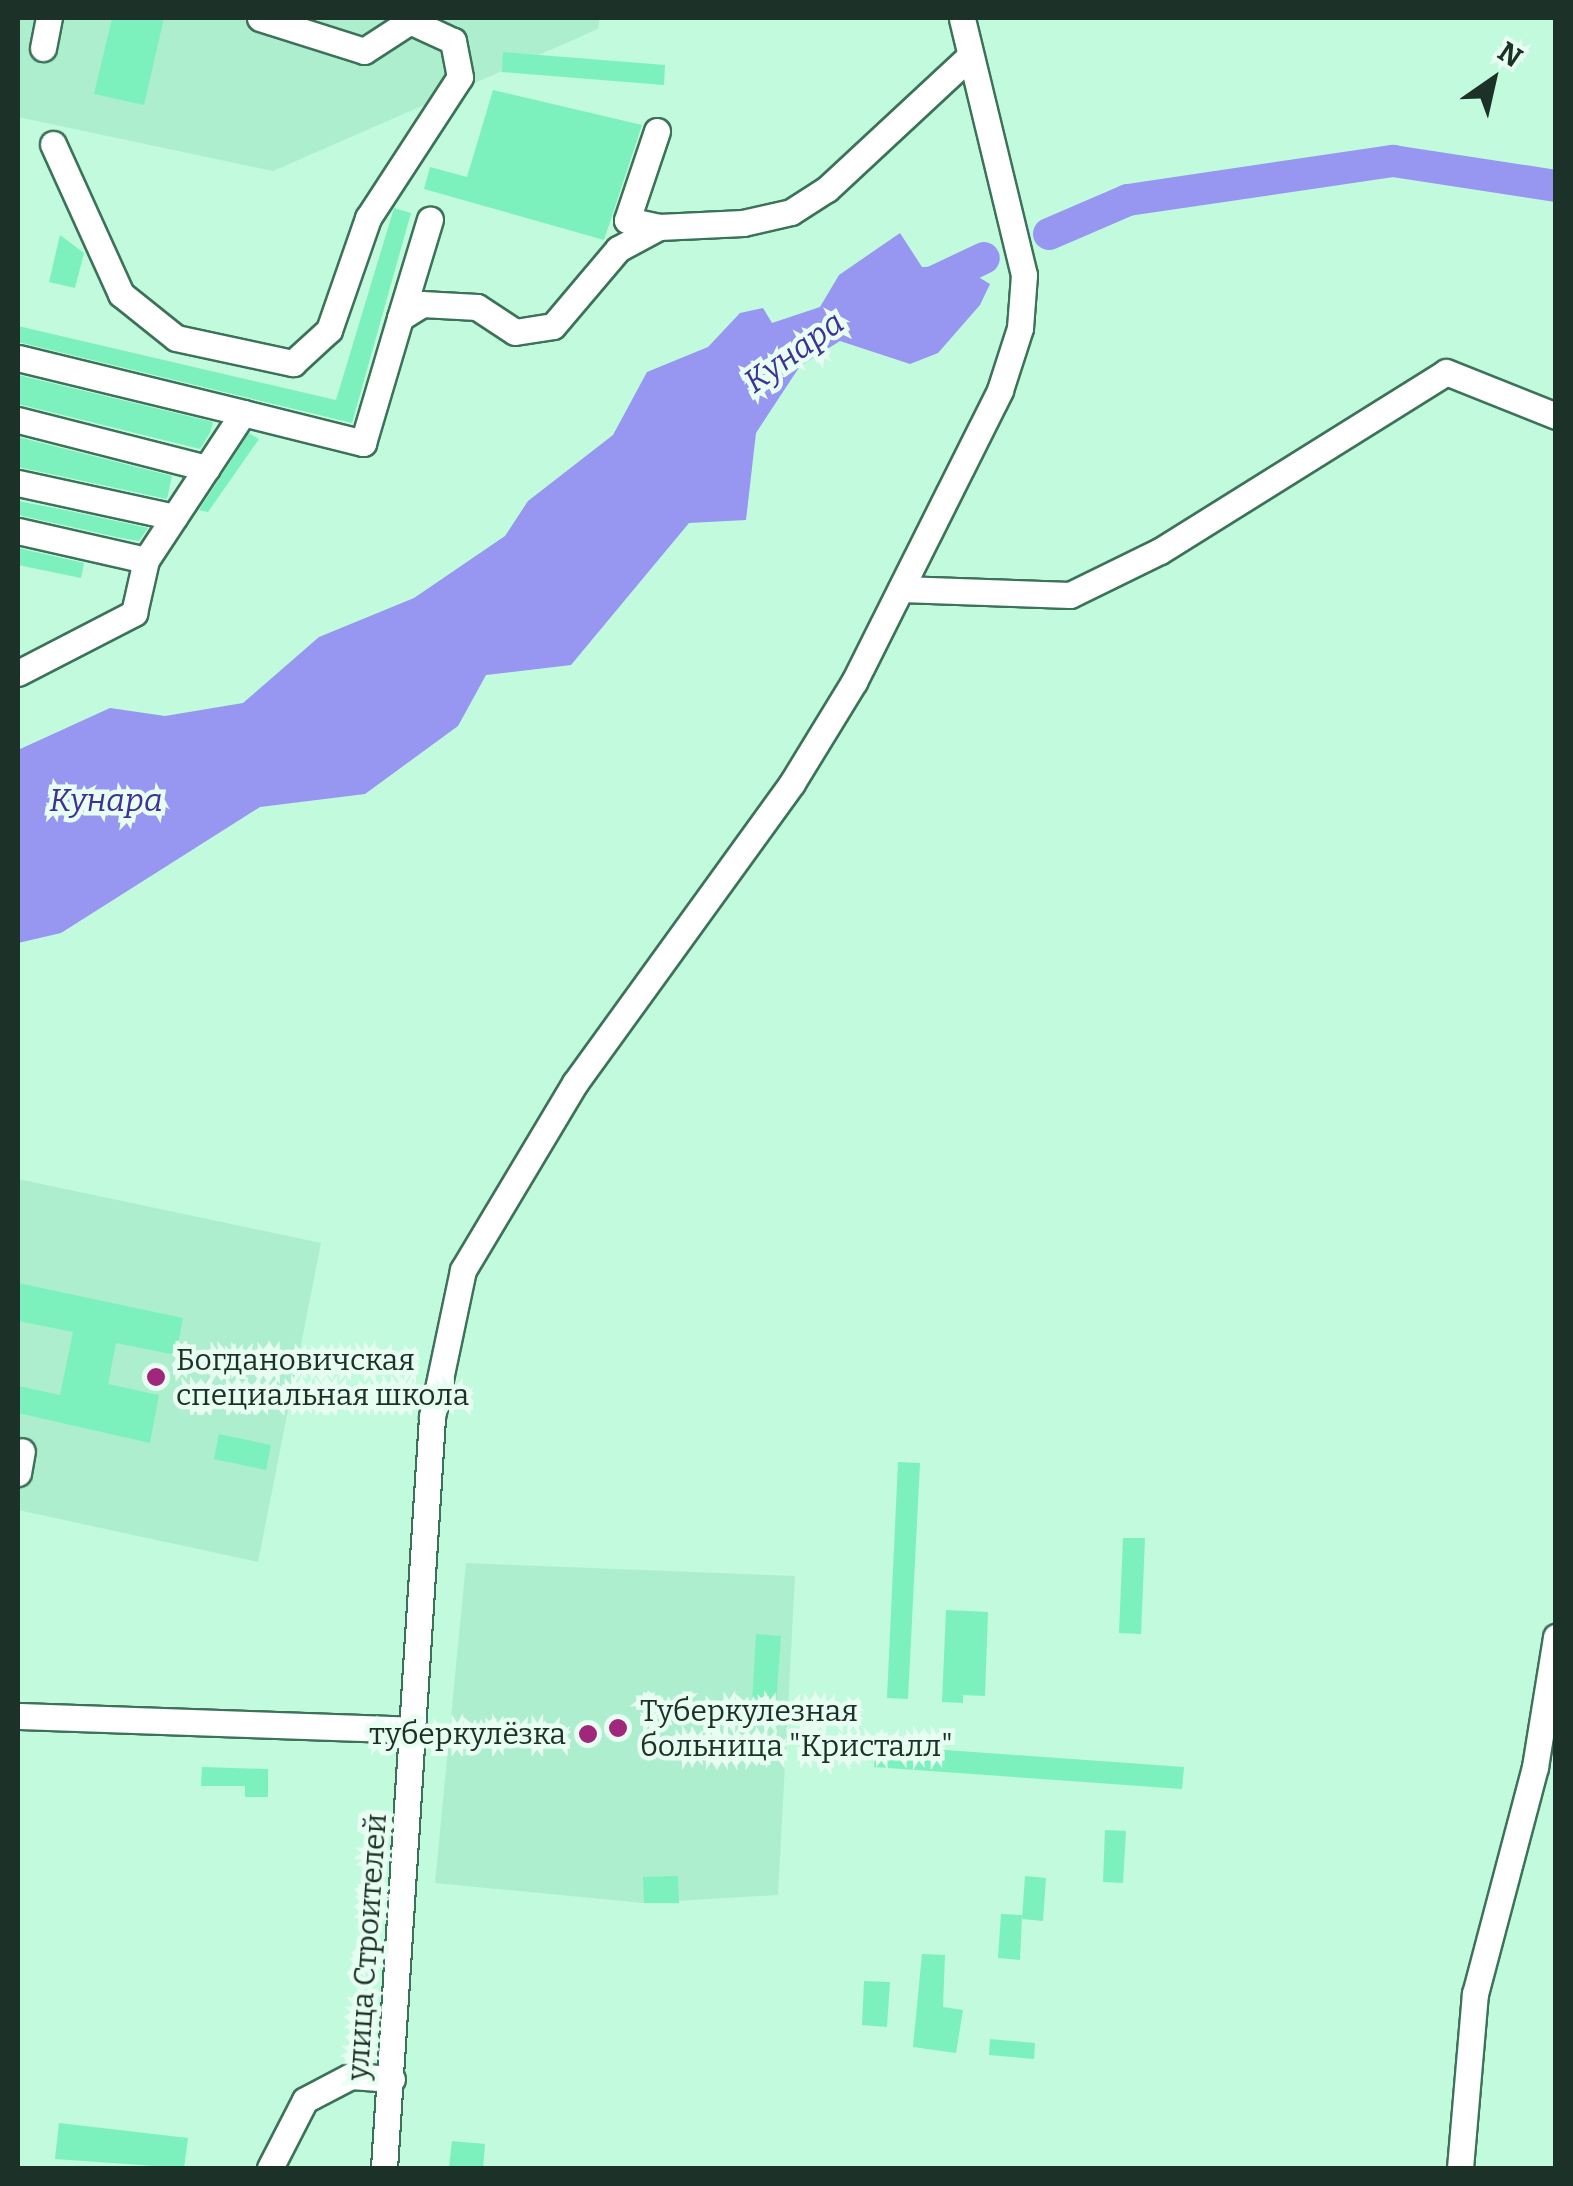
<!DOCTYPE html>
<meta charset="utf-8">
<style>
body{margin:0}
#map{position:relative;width:1573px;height:2186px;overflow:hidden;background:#c1fadd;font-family:Bitter,serif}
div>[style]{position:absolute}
.built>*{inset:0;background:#adeecf}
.water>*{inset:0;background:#9796f0}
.river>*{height:32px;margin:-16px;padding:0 16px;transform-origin:16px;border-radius:16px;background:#9796f0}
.building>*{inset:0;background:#7cf1bd}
.roads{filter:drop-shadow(2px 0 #3d725a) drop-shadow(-2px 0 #3d725a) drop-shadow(0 2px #3d725a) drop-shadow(0 -2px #3d725a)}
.minor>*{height:25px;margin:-12.5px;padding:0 12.5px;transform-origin:12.5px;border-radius:12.5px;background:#fff}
.dots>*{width:28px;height:28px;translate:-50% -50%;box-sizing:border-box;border:5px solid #e8fef3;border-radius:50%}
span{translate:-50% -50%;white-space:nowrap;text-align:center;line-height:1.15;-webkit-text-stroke:9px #e8fef3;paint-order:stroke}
.poi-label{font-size:30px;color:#1c3228}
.left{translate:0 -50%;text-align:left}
.right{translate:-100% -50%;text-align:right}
.street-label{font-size:30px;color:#1c3228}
.water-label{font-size:32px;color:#3f3197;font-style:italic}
.frame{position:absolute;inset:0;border:20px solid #1c3228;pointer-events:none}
.north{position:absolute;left:1443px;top:30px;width:100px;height:100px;-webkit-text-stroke:8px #e8fef3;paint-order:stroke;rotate:34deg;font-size:28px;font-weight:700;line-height:40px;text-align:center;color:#1c3228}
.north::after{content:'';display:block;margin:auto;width:35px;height:45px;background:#1c3228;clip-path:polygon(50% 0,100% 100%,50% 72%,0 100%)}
</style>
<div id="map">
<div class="built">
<i style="clip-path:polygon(18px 18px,600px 18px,598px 29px,273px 171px,18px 117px)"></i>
<i style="clip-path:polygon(18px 1179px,321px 1243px,258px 1562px,18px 1510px)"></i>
<i style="clip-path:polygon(466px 1563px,795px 1576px,778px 1895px,644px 1903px,435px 1883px)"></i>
</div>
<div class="water">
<i style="clip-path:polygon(900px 233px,922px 267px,960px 266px,990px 284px,980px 305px,938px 353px,910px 364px,840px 341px,800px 366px,756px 433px,746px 520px,689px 523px,571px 665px,486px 675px,458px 726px,365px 794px,260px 807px,61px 933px,18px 943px,18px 750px,110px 708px,165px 716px,243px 703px,319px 637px,414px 598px,505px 536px,528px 501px,613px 435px,647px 372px,708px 347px,740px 313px,763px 308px,772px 323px,820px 307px,839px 275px)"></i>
</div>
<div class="river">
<i style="left:1049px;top:234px;width:86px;rotate:-23.3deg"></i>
<i style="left:1128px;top:200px;width:268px;rotate:-8.4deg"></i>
<i style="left:1393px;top:161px;width:165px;rotate:8.7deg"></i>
<i style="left:925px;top:286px;width:65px;rotate:-25.4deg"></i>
</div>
<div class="building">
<i style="clip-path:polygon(112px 18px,164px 18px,144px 105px,94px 94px)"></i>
<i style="clip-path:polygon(503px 52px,665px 65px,664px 85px,502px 72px)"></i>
<i style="clip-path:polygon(493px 90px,642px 125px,604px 240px,424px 189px,430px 167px,467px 177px)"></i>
<i style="clip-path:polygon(394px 208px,411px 213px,352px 423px,18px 342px,18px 326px,336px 400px)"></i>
<i style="clip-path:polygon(60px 235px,84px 253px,75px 288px,49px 282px)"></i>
<i style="clip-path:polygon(18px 375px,213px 422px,210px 433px,200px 449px,18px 404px)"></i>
<i style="clip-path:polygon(249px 433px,259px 439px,208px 512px,199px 510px)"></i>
<i style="clip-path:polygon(18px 437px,172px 476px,167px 499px,18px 467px)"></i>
<i style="clip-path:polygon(18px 501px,65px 510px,148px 528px,139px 541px,121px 538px,18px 515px)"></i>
<i style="clip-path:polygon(18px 548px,84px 563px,81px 578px,18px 565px)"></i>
<i style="clip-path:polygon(18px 1283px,183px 1318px,176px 1355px,116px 1343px,108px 1384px,159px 1395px,150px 1443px,18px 1413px,18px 1386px,60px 1395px,73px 1332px,18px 1321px)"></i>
<i style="clip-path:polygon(219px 1434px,271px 1445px,266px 1470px,214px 1459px)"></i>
<i style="clip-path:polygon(898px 1462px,920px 1463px,908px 1699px,887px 1698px)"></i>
<i style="clip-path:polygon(1123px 1538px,1145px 1538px,1141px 1634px,1119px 1633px)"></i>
<i style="clip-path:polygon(946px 1610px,988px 1612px,985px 1696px,963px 1695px,963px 1703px,942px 1702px)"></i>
<i style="clip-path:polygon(756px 1634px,781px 1636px,776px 1705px,752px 1703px)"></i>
<i style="clip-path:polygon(876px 1745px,1184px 1767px,1182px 1789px,874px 1767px)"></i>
<i style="clip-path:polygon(202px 1767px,268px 1769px,268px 1797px,245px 1797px,245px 1786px,201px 1786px)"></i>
<i style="clip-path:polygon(1105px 1830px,1126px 1831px,1123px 1883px,1103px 1882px)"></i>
<i style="clip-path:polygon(678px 1876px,679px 1903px,644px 1903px,643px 1877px)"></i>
<i style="clip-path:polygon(1025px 1876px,1046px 1878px,1043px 1921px,1022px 1919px)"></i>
<i style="clip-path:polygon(1001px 1914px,1022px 1915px,1020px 1960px,998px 1958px)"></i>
<i style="clip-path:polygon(922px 1954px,945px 1955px,943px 2007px,963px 2010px,956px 2053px,913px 2047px)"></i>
<i style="clip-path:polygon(864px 1981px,890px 1982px,887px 2027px,862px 2025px)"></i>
<i style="clip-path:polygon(990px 2039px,1035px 2043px,1034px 2059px,989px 2055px)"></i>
<i style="clip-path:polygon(59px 2123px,188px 2138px,184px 2168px,55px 2159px)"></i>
<i style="clip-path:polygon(452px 2141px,485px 2144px,483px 2168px,449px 2168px)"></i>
</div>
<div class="roads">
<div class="minor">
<i style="left:260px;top:18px;width:109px;rotate:17.6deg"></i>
<i style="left:364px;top:51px;width:61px;rotate:-32.9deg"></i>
<i style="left:43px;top:48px;width:31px;rotate:-79deg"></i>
<i style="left:657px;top:131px;width:94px;rotate:108.6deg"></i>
<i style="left:627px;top:220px;width:33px;rotate:12deg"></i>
<i style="left:53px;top:144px;width:165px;rotate:65.6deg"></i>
<i style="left:121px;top:294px;width:70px;rotate:38.7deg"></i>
<i style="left:176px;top:338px;width:120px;rotate:12.1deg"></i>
<i style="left:293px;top:363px;width:49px;rotate:-42.5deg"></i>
<i style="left:329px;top:330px;width:119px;rotate:-70.8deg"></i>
<i style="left:368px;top:218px;width:168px;rotate:-56.9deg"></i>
<i style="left:460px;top:77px;width:37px;rotate:-101deg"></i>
<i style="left:453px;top:41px;width:45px;rotate:-155.1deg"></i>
<i style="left:400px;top:318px;width:103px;rotate:-73.1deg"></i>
<i style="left:18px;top:358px;width:232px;rotate:13.7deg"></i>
<i style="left:18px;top:420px;width:195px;rotate:14.3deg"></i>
<i style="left:18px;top:483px;width:160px;rotate:12.3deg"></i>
<i style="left:18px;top:531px;width:131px;rotate:12.8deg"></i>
<i style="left:146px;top:560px;width:176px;rotate:-56.6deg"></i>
<i style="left:243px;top:413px;width:124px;rotate:14deg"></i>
<i style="left:363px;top:443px;width:130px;rotate:-73.5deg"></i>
<i style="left:400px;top:318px;width:26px;rotate:-32deg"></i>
<i style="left:422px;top:304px;width:55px;rotate:3.1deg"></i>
<i style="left:477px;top:307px;width:45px;rotate:33.3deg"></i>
<i style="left:515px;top:332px;width:38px;rotate:-9deg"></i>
<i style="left:553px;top:326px;width:101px;rotate:-49.8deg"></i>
<i style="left:618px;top:249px;width:47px;rotate:-28.2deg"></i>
<i style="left:659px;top:227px;width:84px;rotate:-2.7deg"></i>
<i style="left:743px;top:223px;width:49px;rotate:-12.9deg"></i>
<i style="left:791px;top:212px;width:43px;rotate:-32.6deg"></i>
<i style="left:827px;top:189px;width:190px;rotate:-42.9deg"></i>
<i style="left:901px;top:589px;width:169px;rotate:2deg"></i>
<i style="left:1070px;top:595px;width:100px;rotate:-26.1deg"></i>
<i style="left:1160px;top:551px;width:337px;rotate:-32deg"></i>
<i style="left:1446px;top:372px;width:118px;rotate:21.8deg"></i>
<i style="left:18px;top:673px;width:131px;rotate:-27.3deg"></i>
<i style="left:134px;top:613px;width:54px;rotate:-77.2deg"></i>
<i style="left:18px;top:1473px;width:22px;rotate:-80deg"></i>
<i style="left:18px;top:1716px;width:396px;rotate:2deg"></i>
<i style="left:270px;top:2168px;width:76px;rotate:-62.8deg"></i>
<i style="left:305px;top:2100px;width:52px;rotate:-27.6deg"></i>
<i style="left:351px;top:2076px;width:41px;rotate:4.2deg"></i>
<i style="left:384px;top:2168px;width:753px;rotate:-86.34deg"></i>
<i style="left:432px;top:1417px;width:150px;rotate:-78.1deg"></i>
<i style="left:463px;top:1270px;width:218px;rotate:-59.1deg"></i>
<i style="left:575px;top:1083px;width:370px;rotate:-54.1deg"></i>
<i style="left:792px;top:783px;width:119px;rotate:-58.5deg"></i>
<i style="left:854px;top:682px;width:326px;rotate:-63.4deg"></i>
<i style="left:1000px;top:390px;width:65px;rotate:-72.1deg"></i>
<i style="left:1020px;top:328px;width:53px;rotate:-85.7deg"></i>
<i style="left:1024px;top:275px;width:264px;rotate:-103.6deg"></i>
<i style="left:1460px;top:2168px;width:175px;rotate:-85.1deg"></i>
<i style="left:1475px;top:1994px;width:235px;rotate:-75.2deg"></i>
<i style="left:1535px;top:1767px;width:132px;rotate:-80.8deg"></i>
</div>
</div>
<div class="dots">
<i style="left:156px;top:1377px;background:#a1277d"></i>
<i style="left:618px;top:1728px;background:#a1277d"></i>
<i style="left:588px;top:1734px;background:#a1277d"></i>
</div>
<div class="poi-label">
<span class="left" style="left:176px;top:1377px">Богдановичская<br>специальная школа</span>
<span class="left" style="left:640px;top:1728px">Туберкулезная<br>больница "Кристалл"</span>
<span class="right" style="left:566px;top:1734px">туберкулёзка</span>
</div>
<div class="street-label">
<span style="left:367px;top:1947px;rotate:-86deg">улица Строителей</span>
</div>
<div class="water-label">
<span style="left:794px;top:352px;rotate:-36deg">Кунара</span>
<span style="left:106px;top:800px">Кунара</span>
</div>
<div class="frame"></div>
<div class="north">N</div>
</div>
